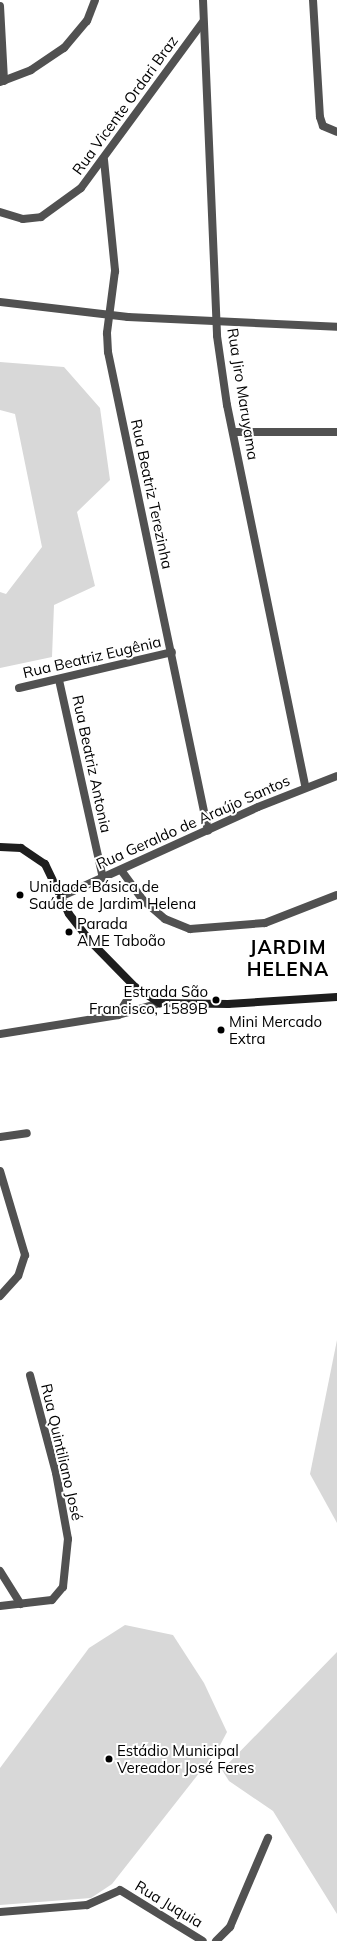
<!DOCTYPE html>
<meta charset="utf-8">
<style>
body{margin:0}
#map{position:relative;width:337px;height:1941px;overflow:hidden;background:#fff;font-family:Mulish,sans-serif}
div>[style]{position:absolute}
.green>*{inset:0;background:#d8d8d8}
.minor>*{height:8px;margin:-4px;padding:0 4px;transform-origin:4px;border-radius:4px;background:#515151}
.tertiary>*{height:8px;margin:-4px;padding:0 4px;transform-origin:4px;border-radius:4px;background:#515151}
.secondary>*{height:8px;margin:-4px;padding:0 4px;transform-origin:4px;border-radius:4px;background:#1e1e1e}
.dots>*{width:11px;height:11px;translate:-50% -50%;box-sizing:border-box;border:2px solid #fff;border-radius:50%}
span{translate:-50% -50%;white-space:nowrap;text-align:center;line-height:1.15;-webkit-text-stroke:4px #fff;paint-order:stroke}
.street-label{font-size:15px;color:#000}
.poi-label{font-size:15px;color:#000}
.left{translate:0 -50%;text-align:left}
.right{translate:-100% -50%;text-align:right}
.district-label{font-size:19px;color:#000;font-weight:700;letter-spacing:1px}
</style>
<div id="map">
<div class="green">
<i style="clip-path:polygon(0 362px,64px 367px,100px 408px,110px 480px,77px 512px,95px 586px,54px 605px,52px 657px,0 668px,0 592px,6px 594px,42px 547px,15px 414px,0 410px)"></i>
<i style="clip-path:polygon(337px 1340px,337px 1523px,310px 1474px)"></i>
<i style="clip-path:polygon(125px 1625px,173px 1635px,204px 1683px,227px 1732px,218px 1749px,112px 1884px,91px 1898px,0 1905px,0 1768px,89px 1648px)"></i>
<i style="clip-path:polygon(337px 1652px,337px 1914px,273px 1811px,229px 1781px,222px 1770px)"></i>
</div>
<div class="minor">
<i style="left:203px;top:0;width:336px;rotate:87.6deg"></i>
<i style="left:217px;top:336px;width:70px;rotate:81.8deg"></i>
<i style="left:227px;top:405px;width:389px;rotate:78.4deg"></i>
<i style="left:0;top:6px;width:75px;rotate:86.9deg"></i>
<i style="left:104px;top:160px;width:112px;rotate:84.3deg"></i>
<i style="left:115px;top:271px;width:63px;rotate:97.4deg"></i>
<i style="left:107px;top:333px;width:19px;rotate:87deg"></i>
<i style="left:108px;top:352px;width:489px;rotate:78.2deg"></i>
<i style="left:0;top:212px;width:24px;rotate:17deg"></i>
<i style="left:23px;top:219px;width:18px;rotate:-6deg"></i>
<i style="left:41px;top:217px;width:49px;rotate:-35.9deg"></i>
<i style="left:81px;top:188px;width:206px;rotate:-53.7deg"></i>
<i style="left:0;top:302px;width:129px;rotate:6.7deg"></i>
<i style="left:128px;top:317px;width:209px;rotate:2.7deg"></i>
<i style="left:233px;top:432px;width:104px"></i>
<i style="left:59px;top:680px;width:203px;rotate:77.5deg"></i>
<i style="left:19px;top:688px;width:157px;rotate:-13.2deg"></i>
<i style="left:121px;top:870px;width:37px;rotate:54deg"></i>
<i style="left:143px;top:900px;width:29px;rotate:41deg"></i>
<i style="left:165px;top:919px;width:27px;rotate:22deg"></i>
<i style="left:190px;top:929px;width:75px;rotate:-4.6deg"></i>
<i style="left:265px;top:923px;width:77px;rotate:-21.3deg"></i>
<i style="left:62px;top:896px;width:215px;rotate:-24.4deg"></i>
<i style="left:258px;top:807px;width:85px;rotate:-21.4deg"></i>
<i style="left:118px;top:1015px;width:33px;rotate:-59deg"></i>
<i style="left:0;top:1034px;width:120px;rotate:-9.1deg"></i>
<i style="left:118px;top:1015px;width:44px;rotate:-15.9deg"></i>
<i style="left:0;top:1137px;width:27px;rotate:-8deg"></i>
<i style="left:0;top:1171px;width:88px;rotate:73.4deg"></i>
<i style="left:25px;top:1255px;width:22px;rotate:108deg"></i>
<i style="left:18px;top:1276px;width:27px;rotate:132deg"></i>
<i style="left:0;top:1571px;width:39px;rotate:58deg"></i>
<i style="left:0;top:1606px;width:52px;rotate:-6.6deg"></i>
<i style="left:52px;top:1600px;width:17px;rotate:-50deg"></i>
<i style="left:63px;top:1587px;width:48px;rotate:-84.1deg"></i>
<i style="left:68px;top:1539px;width:67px;rotate:-100.3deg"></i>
<i style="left:56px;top:1473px;width:101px;rotate:-104.9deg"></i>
<i style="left:0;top:1912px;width:87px;rotate:-4.6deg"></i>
<i style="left:87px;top:1905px;width:36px;rotate:-24deg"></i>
<i style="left:120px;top:1890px;width:97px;rotate:31.6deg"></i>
<i style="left:216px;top:1941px;width:20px;rotate:-45deg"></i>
<i style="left:230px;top:1927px;width:97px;rotate:-66.9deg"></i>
</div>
<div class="tertiary">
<i style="left:313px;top:0;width:117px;rotate:86.6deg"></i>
<i style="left:320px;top:117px;width:9px;rotate:72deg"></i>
<i style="left:323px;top:126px;width:15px;rotate:23deg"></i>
<i style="left:0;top:82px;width:33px;rotate:-21deg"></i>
<i style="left:31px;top:70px;width:40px;rotate:-34deg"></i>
<i style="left:64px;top:48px;width:35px;rotate:-50deg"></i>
<i style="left:87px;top:21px;width:22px;rotate:-69deg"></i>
</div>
<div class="secondary">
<i style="left:0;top:847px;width:21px;rotate:3deg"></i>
<i style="left:21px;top:848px;width:29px;rotate:34deg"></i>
<i style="left:45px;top:864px;width:55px;rotate:64.4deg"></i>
<i style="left:69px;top:914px;width:36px;rotate:52deg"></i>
<i style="left:91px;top:942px;width:63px;rotate:45.6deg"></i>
<i style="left:135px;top:987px;width:30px;rotate:33deg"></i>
<i style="left:160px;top:1003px;width:68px;rotate:0.8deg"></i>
<i style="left:228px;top:1004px;width:109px;rotate:-3.7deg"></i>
</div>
<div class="dots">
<i style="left:20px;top:895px;background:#000"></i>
<i style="left:69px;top:932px;background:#000"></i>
<i style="left:216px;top:1000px;background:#000"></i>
<i style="left:221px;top:1030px;background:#000"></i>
<i style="left:109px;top:1759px;background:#000"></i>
</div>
<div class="street-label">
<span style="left:125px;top:105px;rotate:-54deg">Rua Vicente Ordari Braz</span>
<span style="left:243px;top:394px;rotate:81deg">Rua Jiro Maruyama</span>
<span style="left:152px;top:494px;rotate:78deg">Rua Beatriz Terezinha</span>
<span style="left:92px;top:657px;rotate:-13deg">Rua Beatriz Eugênia</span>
<span style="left:92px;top:764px;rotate:78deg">Rua Beatriz Antonia</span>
<span style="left:193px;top:822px;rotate:-24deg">Rua Geraldo de Araújo Santos</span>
<span style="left:62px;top:1452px;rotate:77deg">Rua Quintiliano José</span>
<span style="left:169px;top:1904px;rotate:31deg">Rua Juquia</span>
</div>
<div class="poi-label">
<span class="left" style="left:29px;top:895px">Unidade Básica de<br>Saúde de Jardim Helena</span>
<span class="left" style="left:77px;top:932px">Parada<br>AME Taboão</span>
<span class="right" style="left:208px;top:1000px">Estrada São<br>Francisco, 1589B</span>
<span class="left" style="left:229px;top:1030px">Mini Mercado<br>Extra</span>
<span class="left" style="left:117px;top:1759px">Estádio Municipal<br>Vereador José Feres</span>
</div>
<div class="district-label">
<span style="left:288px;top:959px">JARDIM<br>HELENA</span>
</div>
</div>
